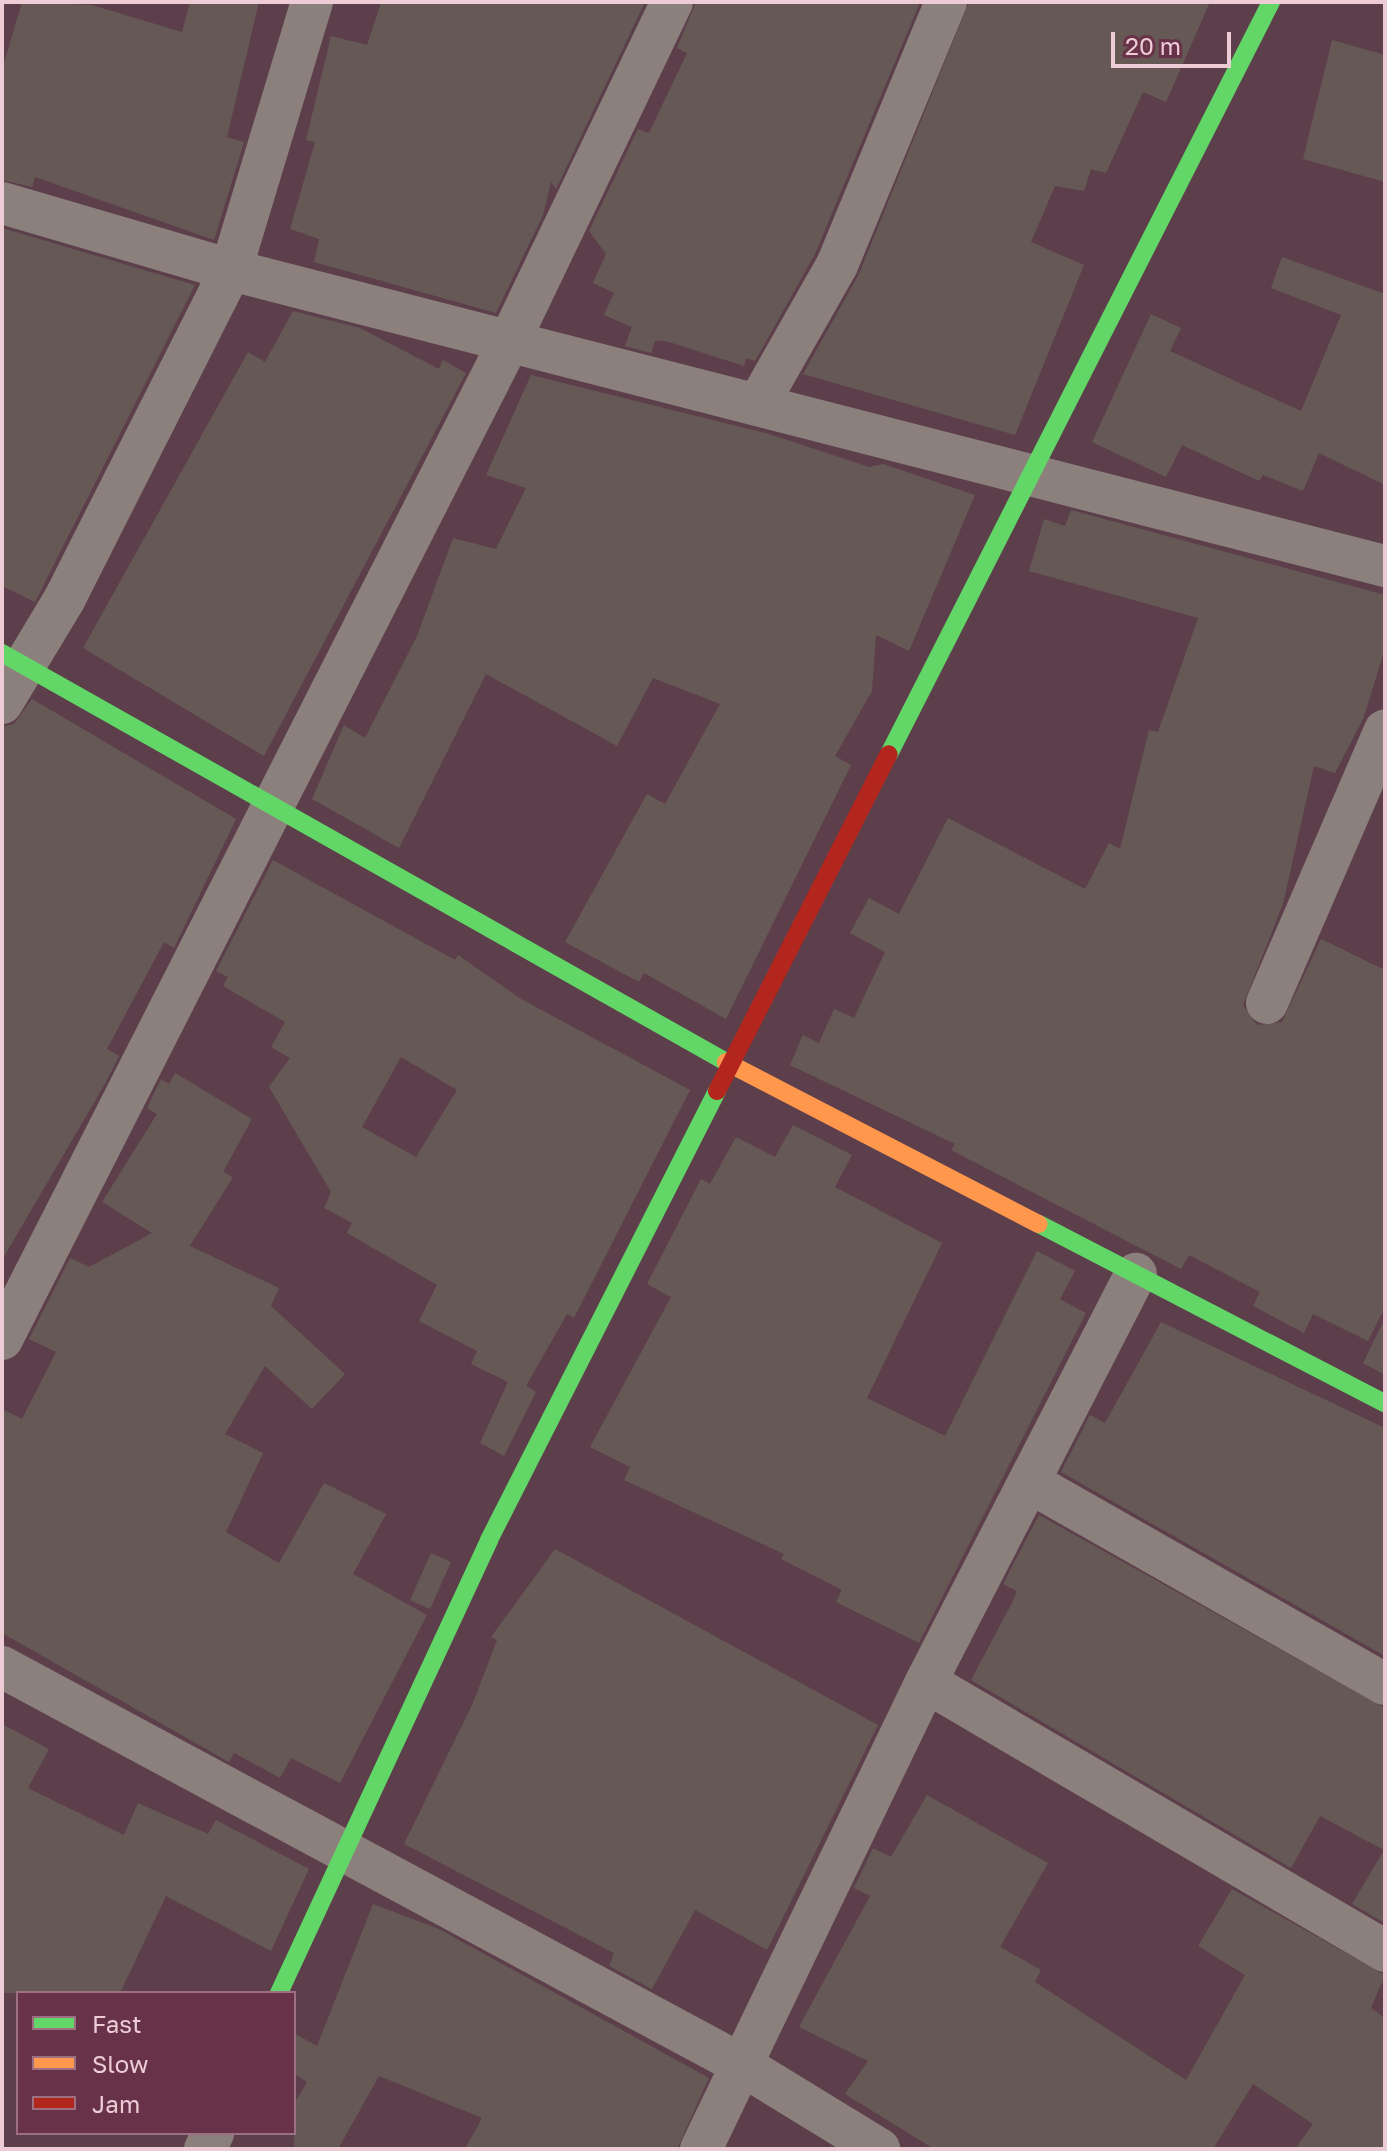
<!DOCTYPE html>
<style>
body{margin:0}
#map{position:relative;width:1387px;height:2151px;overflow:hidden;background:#5c3f4b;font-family:"Golos Text",sans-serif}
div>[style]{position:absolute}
.building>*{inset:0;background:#665955}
.street>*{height:42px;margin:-21px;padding:0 21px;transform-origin:21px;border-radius:21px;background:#8b807c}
.fast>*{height:18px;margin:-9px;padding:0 9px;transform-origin:9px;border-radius:9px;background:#63d668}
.slow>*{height:18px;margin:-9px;padding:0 9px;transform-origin:9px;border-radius:9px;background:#ff974d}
.jam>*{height:18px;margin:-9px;padding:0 9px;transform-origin:9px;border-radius:9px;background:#b3261e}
span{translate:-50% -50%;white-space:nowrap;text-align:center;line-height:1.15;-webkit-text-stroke:7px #683348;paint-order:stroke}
.frame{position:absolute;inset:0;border:4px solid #edccd6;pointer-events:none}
.legend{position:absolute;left:16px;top:1991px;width:280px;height:144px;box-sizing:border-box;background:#683348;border:2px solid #9d7081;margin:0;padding:10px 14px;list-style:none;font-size:24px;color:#edccd6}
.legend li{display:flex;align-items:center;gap:16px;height:40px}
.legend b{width:40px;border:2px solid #9d7081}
.scale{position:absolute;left:1111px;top:32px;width:120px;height:36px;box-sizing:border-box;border:4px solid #edccd6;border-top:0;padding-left:10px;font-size:24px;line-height:28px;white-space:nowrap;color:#edccd6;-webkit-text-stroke:6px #683348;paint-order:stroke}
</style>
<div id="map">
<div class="building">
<i style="clip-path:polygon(22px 2px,92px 5px,182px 32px,190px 2px,259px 2px,227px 137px,244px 142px,214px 240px,35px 177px,32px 187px,2px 180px,2px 70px)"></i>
<i style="clip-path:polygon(381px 2px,645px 2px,556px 189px,551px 182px,543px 215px,496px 313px,314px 262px,319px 239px,290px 229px,315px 142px,306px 140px,331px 36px,367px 45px)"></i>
<i style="clip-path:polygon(696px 2px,920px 2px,815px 254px,755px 361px,746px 358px,744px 366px,666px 341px,655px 341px,651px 353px,625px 346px,632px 327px,604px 315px,614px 293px,593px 283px,606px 254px,589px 231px,638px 129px,649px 133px,687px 53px,677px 48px)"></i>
<i style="clip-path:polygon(969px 2px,1210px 2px,1166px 102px,1143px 92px,1106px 173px,1091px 169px,1084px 191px,1055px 186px,1031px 242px,1084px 265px,1015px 435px,803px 374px,859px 274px)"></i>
<i style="clip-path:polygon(1332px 40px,1385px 55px,1385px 182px,1303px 159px)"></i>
<i style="clip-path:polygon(2px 228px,195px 285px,35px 602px,2px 586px)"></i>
<i style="clip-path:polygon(1282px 257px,1385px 294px,1385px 485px,1319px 453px,1303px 491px,1263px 475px,1259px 481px,1182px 445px,1166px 477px,1092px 442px,1151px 314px,1181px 328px,1170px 351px,1301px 411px,1341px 315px,1271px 288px)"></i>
<i style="clip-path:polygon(293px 311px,360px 328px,439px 369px,443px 360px,466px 373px,264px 756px,83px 648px,248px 352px,265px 362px)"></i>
<i style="clip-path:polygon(531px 375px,769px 434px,869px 467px,883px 464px,975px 495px,909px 651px,876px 635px,872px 691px,835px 756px,851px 765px,726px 1019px,644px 973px,639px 982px,565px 942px,647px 794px,665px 804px,720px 704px,653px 678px,617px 746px,486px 674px,399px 848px,312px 799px,344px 725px,365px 738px,417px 636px,453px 538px,496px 549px,526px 488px,486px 475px)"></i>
<i style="clip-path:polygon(1071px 510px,1385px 595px,1385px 649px,1363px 719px,1335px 773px,1314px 766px,1283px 904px,1243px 1005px,1257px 1025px,1282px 1022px,1321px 939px,1385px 970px,1385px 1307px,1368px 1341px,1313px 1314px,1304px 1333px,1253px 1306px,1260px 1292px,1189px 1255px,1181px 1269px,951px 1150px,955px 1144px,790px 1065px,803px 1035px,819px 1043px,834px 1009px,854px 1018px,885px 952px,850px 933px,869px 898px,899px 914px,948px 818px,1085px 889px,1109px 843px,1120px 849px,1149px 730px,1158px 732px,1198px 618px,1029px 571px,1044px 519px,1065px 526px)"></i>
<i style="clip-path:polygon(32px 699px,236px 819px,174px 948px,164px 942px,107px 1049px,119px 1056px,106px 1082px,2px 1260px,2px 727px,14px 724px)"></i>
<i style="clip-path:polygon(evenodd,273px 860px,455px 960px,458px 955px,521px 999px,690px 1090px,574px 1318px,567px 1314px,526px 1386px,536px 1392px,504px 1456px,480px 1443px,508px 1382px,471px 1364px,477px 1351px,419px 1321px,437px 1285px,347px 1233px,352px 1223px,324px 1208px,331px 1192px,269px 1087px,290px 1058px,271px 1047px,285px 1022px,223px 986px,228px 977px,216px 971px,273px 860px,401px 1057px,457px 1090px,416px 1157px,362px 1127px,401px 1057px)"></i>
<i style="clip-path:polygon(175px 1073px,252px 1119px,223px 1172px,233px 1177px,190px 1246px,279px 1288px,271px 1306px,345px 1374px,312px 1409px,265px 1366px,225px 1434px,263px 1453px,226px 1532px,279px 1563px,324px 1483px,386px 1514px,353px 1574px,427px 1615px,340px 1783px,291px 1758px,280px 1778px,234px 1753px,229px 1762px,2px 1633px,2px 1409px,22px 1419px,56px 1352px,29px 1339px,70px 1258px,89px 1267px,152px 1233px,102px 1202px,157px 1114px,147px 1108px,161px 1079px,169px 1084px)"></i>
<i style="clip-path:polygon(793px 1125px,852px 1155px,835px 1187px,942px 1243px,867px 1398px,945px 1436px,1037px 1251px,1075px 1271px,1060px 1299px,1086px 1313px,919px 1643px,836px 1602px,842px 1590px,781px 1559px,784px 1554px,624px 1480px,630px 1467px,590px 1447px,671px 1297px,647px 1284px,701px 1179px,710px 1184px,736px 1137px,775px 1157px)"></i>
<i style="clip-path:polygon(1385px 1318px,1385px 1375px,1363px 1363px)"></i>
<i style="clip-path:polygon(1161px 1322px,1385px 1428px,1385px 1656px,1061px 1472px,1090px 1415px,1105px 1423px)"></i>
<i style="clip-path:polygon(1039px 1515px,1385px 1708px,1385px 1923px,1352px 1904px,1384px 1850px,1320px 1816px,1291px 1868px,971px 1680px,1013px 1601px,1017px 1591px,1003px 1584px)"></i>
<i style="clip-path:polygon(555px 1549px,878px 1725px,767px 1950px,695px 1910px,652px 1989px,609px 1966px,614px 1953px,404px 1844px,473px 1703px,497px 1640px,491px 1637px)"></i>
<i style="clip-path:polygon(431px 1553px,451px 1562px,430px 1609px,410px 1600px)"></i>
<i style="clip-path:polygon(2px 1724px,49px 1749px,28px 1788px,124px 1835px,138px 1803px,208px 1834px,216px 1820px,309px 1869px,271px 1951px,166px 1896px,120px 1993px,2px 1993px)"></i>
<i style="clip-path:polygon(927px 1795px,1048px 1863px,1000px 1947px,1041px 1970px,1035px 1982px,1186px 2080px,1245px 1975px,1198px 1946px,1232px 1889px,1385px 1975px,1371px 2008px,1385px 2018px,1385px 2149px,1295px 2149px,1313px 2124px,1253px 2084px,1213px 2149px,934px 2149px,845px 2094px,868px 2061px,799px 2027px,870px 1896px,854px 1888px,873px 1848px,891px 1857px)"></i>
<i style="clip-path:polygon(373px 1904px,439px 1929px,709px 2078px,677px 2149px,465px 2149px,482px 2118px,379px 2076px,338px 2149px,294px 2149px,294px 2104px,307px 2082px,294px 2074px,294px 2033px,317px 2046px)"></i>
</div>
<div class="street">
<i style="left:2px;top:203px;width:239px;rotate:16.3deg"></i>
<i style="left:231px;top:270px;width:1191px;rotate:14.39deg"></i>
<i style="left:758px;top:404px;width:160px;rotate:-60.4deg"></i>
<i style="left:837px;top:265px;width:285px;rotate:-67.5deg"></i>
<i style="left:2px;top:703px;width:120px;rotate:-59deg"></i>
<i style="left:64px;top:600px;width:370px;rotate:-63.2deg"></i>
<i style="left:231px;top:270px;width:280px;rotate:-73.2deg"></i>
<i style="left:1267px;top:1003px;width:297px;rotate:-66.6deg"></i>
<i style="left:2px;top:1339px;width:1121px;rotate:-63.05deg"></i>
<i style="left:510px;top:340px;width:375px;rotate:-64.4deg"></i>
<i style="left:1029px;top:1482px;width:409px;rotate:29.6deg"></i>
<i style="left:2px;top:1667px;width:840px;rotate:28.27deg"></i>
<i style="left:742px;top:2065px;width:161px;rotate:31.5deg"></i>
<i style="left:926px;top:1682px;width:532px;rotate:30.37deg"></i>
<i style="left:205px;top:2149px;width:18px;rotate:-63deg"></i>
<i style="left:701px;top:2149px;width:518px;rotate:-64.28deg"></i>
<i style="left:926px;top:1682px;width:459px;rotate:-62.8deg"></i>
</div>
<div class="fast">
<i style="left:2px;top:653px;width:832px;rotate:29.46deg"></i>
<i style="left:889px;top:754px;width:843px;rotate:-63.07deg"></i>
<i style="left:1039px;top:1224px;width:390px;rotate:27.4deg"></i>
<i style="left:279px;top:1993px;width:499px;rotate:-65.1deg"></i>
<i style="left:489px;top:1540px;width:504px;rotate:-63.08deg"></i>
</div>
<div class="slow">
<i style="left:726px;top:1062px;width:352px;rotate:27.4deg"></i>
</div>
<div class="jam">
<i style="left:717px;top:1091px;width:378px;rotate:-63deg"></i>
</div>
<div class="frame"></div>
<ul class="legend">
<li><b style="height:10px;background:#63d668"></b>Fast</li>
<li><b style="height:10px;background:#ff974d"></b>Slow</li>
<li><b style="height:10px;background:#b3261e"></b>Jam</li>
</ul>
<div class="scale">20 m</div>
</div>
